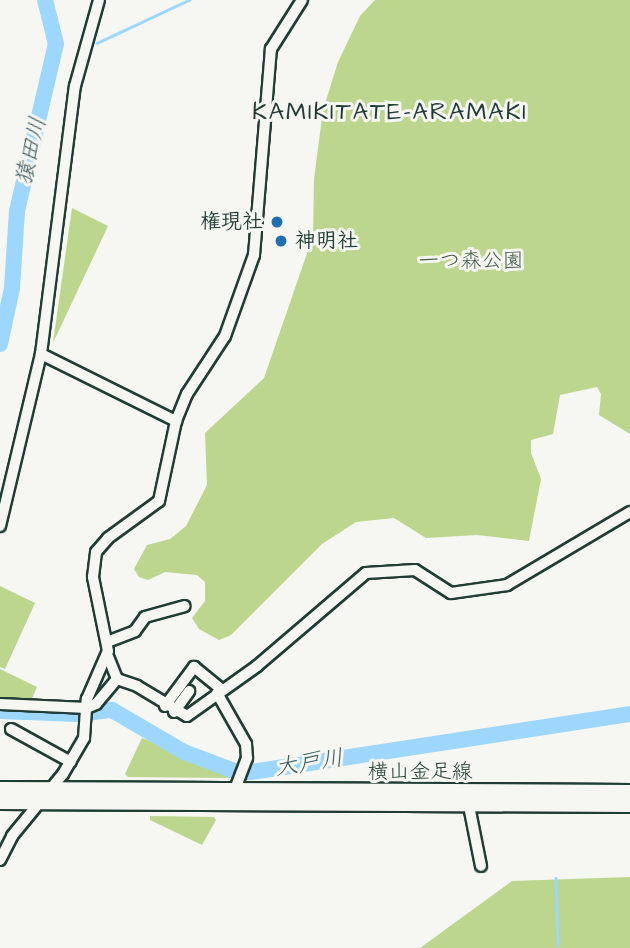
<!DOCTYPE html>
<meta charset="utf-8">
<style>
body{margin:0}
#map{position:relative;width:630px;height:948px;overflow:hidden;background:#f6f6f2;font-family:"Architects Daughter","Klee One",sans-serif}
div>[style]{position:absolute}
.green>*{inset:0;background:#bcd68d}
.stream>*{height:2.5px;margin:-1.25px;padding:0 1.25px;transform-origin:1.25px;border-radius:1.25px;background:#9dd7fd}
.river>*{height:16px;margin:-8px;padding:0 8px;transform-origin:8px;border-radius:8px;background:#9dd7fd}
.roads{filter:drop-shadow(2px 0 #1f3d34) drop-shadow(-2px 0 #1f3d34) drop-shadow(0 2px #1f3d34) drop-shadow(0 -2px #1f3d34)}
.minor>*{height:10px;margin:-5px;padding:0 5px;transform-origin:5px;border-radius:5px;background:#f6f6f2}
.major>*{height:14px;margin:-7px;padding:0 7px;transform-origin:7px;border-radius:7px;background:#f6f6f2}
.dots>*{width:19px;height:19px;translate:-50% -50%;box-sizing:border-box;border:4px solid #f6f6f2;border-radius:50%}
span{translate:-50% -50%;white-space:nowrap;text-align:center;line-height:1.15;-webkit-text-stroke:6px #f6f6f2;paint-order:stroke}
.poi-label{font-size:21px;color:#1f3d34;font-weight:700}
.right{translate:-100% -50%;text-align:right}
.left{translate:0 -50%;text-align:left}
.park-label{font-size:21px;color:#3e5c46}
.street-label{font-size:21px;color:#1f3d34}
.water-label{font-size:23px;color:#385c5c;font-style:italic}
.quarter-label{font-size:24px;color:#1f3d34;letter-spacing:2px}
</style>
<div id="map">
<div class="green">
<i style="clip-path:polygon(375px 0,630px 0,630px 434px,599px 415px,601px 394px,597px 387px,560px 395px,553px 434px,531px 440px,531px 453px,541px 479px,529px 541px,477px 535px,426px 538px,394px 518px,356px 522px,322px 544px,231px 635px,219px 640px,199px 629px,192px 618px,205px 601px,205px 582px,197px 575px,165px 572px,148px 580px,139px 577px,134px 569px,147px 545px,170px 539px,186px 526px,207px 485px,205px 433px,264px 378px,313px 236px,314px 179px,323px 110px,338px 62px,360px 16px)"></i>
<i style="clip-path:polygon(72px 208px,108px 226px,53px 343px)"></i>
<i style="clip-path:polygon(0 586px,35px 603px,5px 669px,0 667px)"></i>
<i style="clip-path:polygon(0 669px,37px 687px,30px 703px,0 699px)"></i>
<i style="clip-path:polygon(142px 738px,234px 775px,234px 778px,128px 777px,125px 774px)"></i>
<i style="clip-path:polygon(150px 816px,214px 817px,216px 820px,202px 845px,150px 820px)"></i>
<i style="clip-path:polygon(630px 877px,630px 948px,420px 948px,512px 881px)"></i>
</div>
<div class="stream">
<i style="left:97px;top:43px;width:102px;rotate:-25.1deg"></i>
<i style="left:56px;top:44px;width:3px"></i>
<i style="left:556px;top:878px;width:67px;rotate:88.3deg"></i>
</div>
<div class="river">
<i style="left:0;top:344px;width:57px;rotate:-77.9deg"></i>
<i style="left:12px;top:288px;width:77px;rotate:-86.3deg"></i>
<i style="left:17px;top:211px;width:171px;rotate:-76.9deg"></i>
<i style="left:56px;top:44px;width:45px;rotate:-104deg"></i>
<i style="left:0;top:711px;width:78px;rotate:2.2deg"></i>
<i style="left:78px;top:714px;width:34px;rotate:-7deg"></i>
<i style="left:112px;top:710px;width:83px;rotate:30.3deg"></i>
<i style="left:184px;top:752px;width:57px;rotate:20.7deg"></i>
<i style="left:237px;top:772px;width:14px"></i>
<i style="left:251px;top:772px;width:383px;rotate:-8.7deg"></i>
</div>
<div class="roads">
<div class="minor">
<i style="left:41px;top:354px;width:151px;rotate:26.4deg"></i>
<i style="left:0;top:526px;width:177px;rotate:-76.6deg"></i>
<i style="left:41px;top:354px;width:270px;rotate:-82.8deg"></i>
<i style="left:75px;top:86px;width:89px;rotate:-74.4deg"></i>
<i style="left:107px;top:642px;width:30px;rotate:-21deg"></i>
<i style="left:135px;top:631px;width:17px;rotate:-54deg"></i>
<i style="left:145px;top:617px;width:41px;rotate:-15.4deg"></i>
<i style="left:107px;top:654px;width:27px;rotate:68deg"></i>
<i style="left:117px;top:679px;width:21px;rotate:19deg"></i>
<i style="left:137px;top:686px;width:58px;rotate:31deg"></i>
<i style="left:187px;top:716px;width:86px;rotate:-35.5deg"></i>
<i style="left:257px;top:666px;width:143px;rotate:-40.5deg"></i>
<i style="left:366px;top:573px;width:49px;rotate:-3.5deg"></i>
<i style="left:415px;top:570px;width:43px;rotate:32.6deg"></i>
<i style="left:451px;top:593px;width:57px;rotate:-8.1deg"></i>
<i style="left:507px;top:585px;width:143px;rotate:-30.7deg"></i>
<i style="left:217px;top:693px;width:59px;rotate:60.4deg"></i>
<i style="left:246px;top:744px;width:14px;rotate:86deg"></i>
<i style="left:247px;top:758px;width:40px;rotate:111deg"></i>
<i style="left:0;top:704px;width:87px;rotate:2.6deg"></i>
<i style="left:87px;top:708px;width:10px;rotate:-24deg"></i>
<i style="left:96px;top:704px;width:33px;rotate:-50deg"></i>
<i style="left:165px;top:706px;width:49px;rotate:-53.4deg"></i>
<i style="left:194px;top:667px;width:35px;rotate:39deg"></i>
<i style="left:174px;top:712px;width:26px;rotate:-54deg"></i>
<i style="left:11px;top:729px;width:68px;rotate:28.8deg"></i>
<i style="left:469px;top:806px;width:61px;rotate:78.7deg"></i>
<i style="left:0;top:860px;width:27px;rotate:-63deg"></i>
<i style="left:12px;top:836px;width:80px;rotate:-50.6deg"></i>
<i style="left:63px;top:774px;width:42px;rotate:-59.7deg"></i>
<i style="left:84px;top:738px;width:39px;rotate:-86deg"></i>
<i style="left:87px;top:699px;width:52px;rotate:-66.4deg"></i>
<i style="left:108px;top:651px;width:76px;rotate:-101.5deg"></i>
<i style="left:93px;top:577px;width:25px;rotate:-83deg"></i>
<i style="left:96px;top:552px;width:18px;rotate:-49deg"></i>
<i style="left:108px;top:538px;width:63px;rotate:-36deg"></i>
<i style="left:159px;top:501px;width:82px;rotate:-78deg"></i>
<i style="left:176px;top:421px;width:29px;rotate:-68deg"></i>
<i style="left:187px;top:394px;width:69px;rotate:-56.8deg"></i>
<i style="left:225px;top:336px;width:86px;rotate:-70.3deg"></i>
<i style="left:254px;top:255px;width:207px;rotate:-85.3deg"></i>
<i style="left:271px;top:49px;width:58px;rotate:-57.7deg"></i>
</div>
<div class="major">
<i style="left:0;top:789px;width:630px;rotate:0.27deg"></i>
<i style="left:0;top:802px;width:630px;rotate:0.27deg"></i>
</div>
</div>
<div class="dots">
<i style="left:277px;top:222px;background:#1f6fb2"></i>
<i style="left:281px;top:241px;background:#1f6fb2"></i>
</div>
<div class="poi-label">
<span class="right" style="left:263px;top:222px">権現社</span>
<span class="left" style="left:295px;top:241px">神明社</span>
</div>
<div class="park-label">
<span style="left:471px;top:261px">一つ森公園</span>
</div>
<div class="street-label">
<span style="left:420px;top:772px">横山金足線</span>
</div>
<div class="water-label">
<span style="left:31px;top:151px;rotate:-77deg">猿田川</span>
<span style="left:309px;top:763px;rotate:-9deg">大戸川</span>
</div>
<div class="quarter-label">
<span style="left:390px;top:113px">KAMIKITATE-ARAMAKI</span>
</div>
</div>
